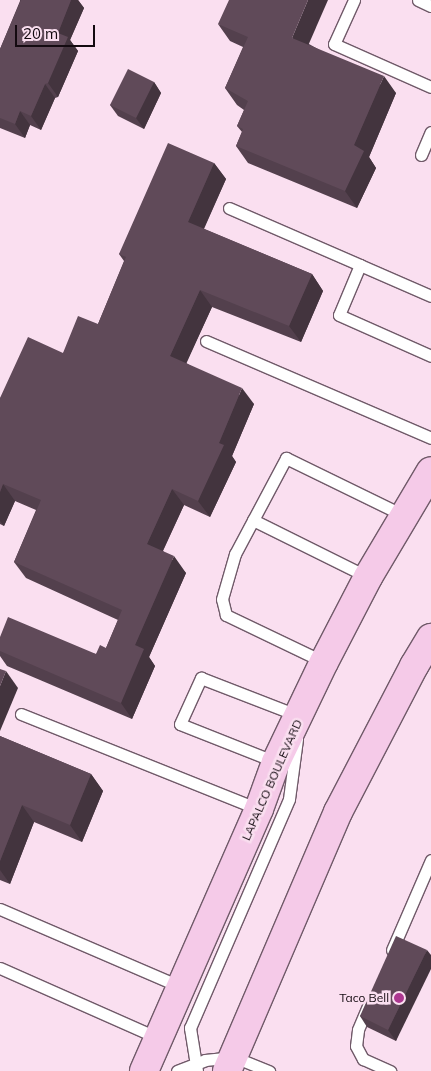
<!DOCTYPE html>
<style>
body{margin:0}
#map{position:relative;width:431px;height:1071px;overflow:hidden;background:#fadff0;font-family:Mulish,sans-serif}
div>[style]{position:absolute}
.roads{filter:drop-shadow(1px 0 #705a69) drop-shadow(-1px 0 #705a69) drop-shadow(0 1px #705a69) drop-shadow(0 -1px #705a69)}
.lane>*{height:11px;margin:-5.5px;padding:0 5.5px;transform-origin:5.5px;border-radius:5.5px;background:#fff}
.primary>*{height:28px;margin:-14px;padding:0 14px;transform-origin:14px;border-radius:14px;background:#f5cae8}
.wall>*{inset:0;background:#53404d}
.shaded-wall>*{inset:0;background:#43343e}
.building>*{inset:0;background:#604a59}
.dots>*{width:14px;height:14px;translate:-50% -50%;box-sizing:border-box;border:2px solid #fadff0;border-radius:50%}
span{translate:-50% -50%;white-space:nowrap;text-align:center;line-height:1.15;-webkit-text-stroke:5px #fadff0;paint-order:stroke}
.street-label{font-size:12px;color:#130a10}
.poi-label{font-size:12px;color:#130a10}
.right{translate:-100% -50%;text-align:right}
.scale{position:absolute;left:15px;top:25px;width:80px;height:22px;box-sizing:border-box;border:2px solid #130a10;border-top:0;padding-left:6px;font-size:15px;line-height:18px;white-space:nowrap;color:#130a10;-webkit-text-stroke:4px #fadff0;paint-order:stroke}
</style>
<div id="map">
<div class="roads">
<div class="lane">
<i style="left:354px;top:0;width:48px;rotate:114.4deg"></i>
<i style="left:334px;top:44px;width:106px;rotate:23.9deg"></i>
<i style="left:418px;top:0;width:14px;rotate:25deg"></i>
<i style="left:421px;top:155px;width:25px;rotate:-67deg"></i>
<i style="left:229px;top:208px;width:143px;rotate:23.5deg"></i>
<i style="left:431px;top:296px;width:77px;rotate:-156.4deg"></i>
<i style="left:360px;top:265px;width:54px;rotate:112.8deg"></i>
<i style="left:339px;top:315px;width:101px;rotate:24deg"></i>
<i style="left:206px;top:341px;width:245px;rotate:23.3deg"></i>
<i style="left:253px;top:520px;width:128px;rotate:26.4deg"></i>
<i style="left:324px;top:662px;width:109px;rotate:-154.4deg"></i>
<i style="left:226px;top:615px;width:16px;rotate:-104deg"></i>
<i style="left:222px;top:599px;width:47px;rotate:-73.9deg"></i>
<i style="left:235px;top:554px;width:109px;rotate:-62deg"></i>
<i style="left:286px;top:458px;width:130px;rotate:26deg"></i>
<i style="left:21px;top:714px;width:256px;rotate:21.8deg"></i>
<i style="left:276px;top:762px;width:103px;rotate:-158.4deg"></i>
<i style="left:180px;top:724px;width:51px;rotate:-65.5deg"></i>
<i style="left:201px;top:678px;width:105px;rotate:21.2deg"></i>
<i style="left:0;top:909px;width:197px;rotate:23.3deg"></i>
<i style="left:392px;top:950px;width:98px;rotate:-66.6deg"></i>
<i style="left:0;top:968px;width:173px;rotate:23.9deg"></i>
<i style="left:368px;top:1006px;width:26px;rotate:113deg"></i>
<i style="left:358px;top:1030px;width:16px;rotate:97deg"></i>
<i style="left:356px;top:1046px;width:15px;rotate:62deg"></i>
<i style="left:363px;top:1059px;width:30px;rotate:24deg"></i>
<i style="left:177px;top:1071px;width:30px;rotate:-21deg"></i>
<i style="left:205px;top:1060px;width:29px;rotate:-6deg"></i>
<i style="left:234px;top:1057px;width:38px;rotate:22deg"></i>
<i style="left:197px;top:1071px;width:44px;rotate:-99.2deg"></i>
<i style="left:190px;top:1028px;width:249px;rotate:-66.6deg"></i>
<i style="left:289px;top:799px;width:61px;rotate:-82.4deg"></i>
</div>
<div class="primary">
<i style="left:144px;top:1071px;width:286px;rotate:-66.3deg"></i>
<i style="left:259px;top:809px;width:50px;rotate:-70.1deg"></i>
<i style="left:276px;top:762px;width:111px;rotate:-64.4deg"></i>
<i style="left:324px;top:662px;width:96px;rotate:-62.6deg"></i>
<i style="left:368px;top:577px;width:123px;rotate:-59.3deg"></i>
<i style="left:227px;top:1071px;width:282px;rotate:-66.8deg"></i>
<i style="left:338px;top:812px;width:165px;rotate:-62.5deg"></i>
<i style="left:414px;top:666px;width:33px;rotate:-59deg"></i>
</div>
</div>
<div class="wall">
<i style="clip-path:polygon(20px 0,78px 0,84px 8px,70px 40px,78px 51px,58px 97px,55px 98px,41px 130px,30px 125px,25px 138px,0 128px,0 49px,20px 1px)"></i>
<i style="clip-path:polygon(218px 24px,309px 44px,396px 93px,369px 157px,376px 168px,357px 208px,248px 163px,236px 146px,242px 132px,237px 126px,244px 110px,237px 105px,225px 88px,243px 47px,230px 41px)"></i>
<i style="clip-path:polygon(154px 82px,161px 93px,144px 129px,118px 116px,110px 105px)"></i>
<i style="clip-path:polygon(214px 163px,226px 179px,204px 229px,312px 274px,323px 291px,301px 342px,212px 307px,186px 363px,254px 404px,232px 456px,236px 462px,210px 517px,184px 505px,163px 551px,186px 573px,149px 657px,155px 666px,132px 719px,7px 666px,0 656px,0 637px,96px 654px,106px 648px,118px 620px,26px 578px,14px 562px,36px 510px,15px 501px,4px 526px,0 524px,0 398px,63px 353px,98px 324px,124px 261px,119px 254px)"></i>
<i style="clip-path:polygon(0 736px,91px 774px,103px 791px,82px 842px,34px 822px,10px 884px,0 880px)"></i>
<i style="clip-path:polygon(427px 950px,396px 1041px,367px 1027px,360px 1016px)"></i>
</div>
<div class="shaded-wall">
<i style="clip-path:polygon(71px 0,78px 0,84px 8px,70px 40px,78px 51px,58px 97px,48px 83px,58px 33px)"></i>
<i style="clip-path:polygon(308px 0,328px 0,304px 55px,292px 38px)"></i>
<i style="clip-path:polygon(384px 76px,396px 93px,369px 157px,376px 168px,357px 208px,345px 191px,354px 145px)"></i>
<i style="clip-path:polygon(154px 82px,161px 93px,144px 129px,136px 118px)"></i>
<i style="clip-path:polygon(45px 84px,55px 98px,41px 130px,31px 116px)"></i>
<i style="clip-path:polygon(20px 111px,30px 125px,25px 138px,15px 124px)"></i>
<i style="clip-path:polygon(214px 163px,226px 179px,199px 239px,188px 222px)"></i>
<i style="clip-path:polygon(312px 274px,323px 291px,301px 342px,289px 326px)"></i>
<i style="clip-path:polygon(200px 290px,212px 307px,182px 373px,170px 356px)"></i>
<i style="clip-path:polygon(242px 388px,254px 404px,232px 456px,236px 462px,210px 517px,198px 501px,219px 443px)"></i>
<i style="clip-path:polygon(3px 484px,15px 501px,4px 526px,0 521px,0 492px)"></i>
<i style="clip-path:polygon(172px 489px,184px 505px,158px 561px,147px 544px)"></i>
<i style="clip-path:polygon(174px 556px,186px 573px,149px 657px,155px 666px,132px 719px,121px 703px,135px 645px)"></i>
<i style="clip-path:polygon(6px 671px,18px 688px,0 731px,0 686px)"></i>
<i style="clip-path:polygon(91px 774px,103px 791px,82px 842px,70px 825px)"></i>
<i style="clip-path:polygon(22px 805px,34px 822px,10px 884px,0 870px,0 861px)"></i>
<i style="clip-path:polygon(427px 950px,431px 955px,431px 969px,396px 1041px,388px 1030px)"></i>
</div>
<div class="building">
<i style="clip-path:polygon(21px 0,71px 0,58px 33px,68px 37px,48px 83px,45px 84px,31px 116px,20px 111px,15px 124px,0 118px,0 49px)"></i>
<i style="clip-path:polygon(229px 0,308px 0,292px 38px,384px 76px,354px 145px,364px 151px,345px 191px,236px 146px,243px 129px,237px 126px,248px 101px,225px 88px,248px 37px,218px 24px)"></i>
<i style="clip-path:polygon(128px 69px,154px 82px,136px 118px,110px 105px)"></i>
<i style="clip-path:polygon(168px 143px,214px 163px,188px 222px,312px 274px,289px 326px,200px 290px,170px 356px,242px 388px,219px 443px,224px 445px,198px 501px,172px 489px,147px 544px,174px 556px,135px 645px,144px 649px,121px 703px,0 651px,0 637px,8px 617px,96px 654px,100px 645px,106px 648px,122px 610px,14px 562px,41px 500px,3px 484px,0 492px,0 398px,28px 337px,63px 353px,78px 316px,98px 324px,126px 257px,119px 254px)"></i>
<i style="clip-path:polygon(0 669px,6px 671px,0 686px)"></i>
<i style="clip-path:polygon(0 736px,91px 774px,70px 825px,22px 805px,0 861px)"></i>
<i style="clip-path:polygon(396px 936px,427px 950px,388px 1030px,360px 1016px)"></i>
</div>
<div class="dots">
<i style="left:399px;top:998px;background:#ac3790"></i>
</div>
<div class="street-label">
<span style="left:272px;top:780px;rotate:-66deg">LAPALCO BOULEVARD</span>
</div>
<div class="poi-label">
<span class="right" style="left:389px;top:998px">Taco Bell</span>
</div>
<div class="scale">20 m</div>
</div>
